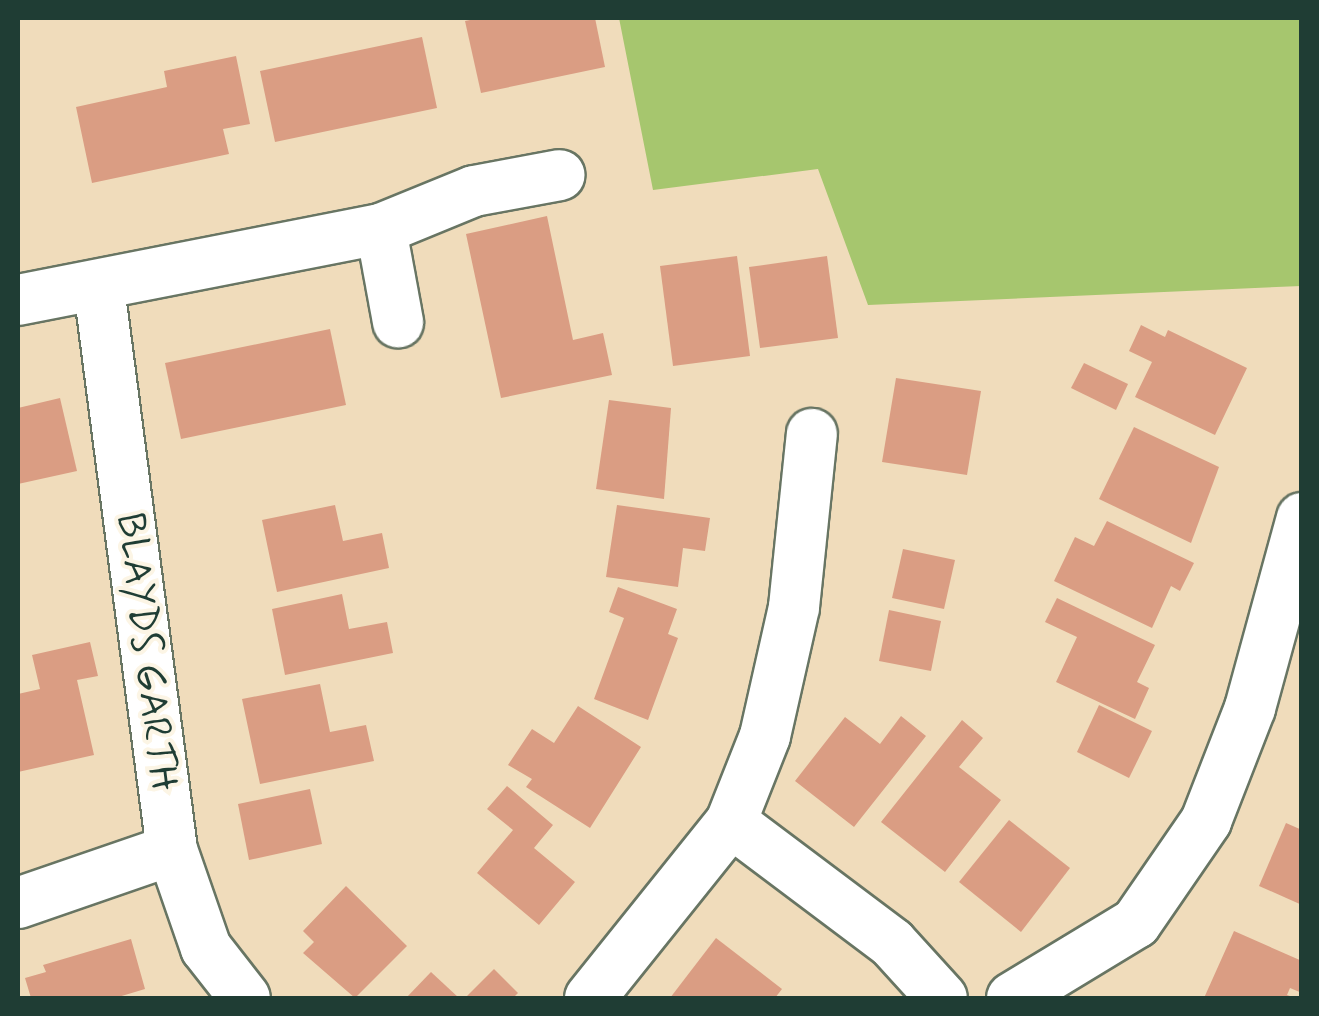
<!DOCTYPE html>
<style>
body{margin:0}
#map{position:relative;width:1319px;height:1016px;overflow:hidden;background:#f0dcbb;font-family:Mynerve,sans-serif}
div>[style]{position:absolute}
.green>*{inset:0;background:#a6c66e}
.building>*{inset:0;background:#da9d83}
.roads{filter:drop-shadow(2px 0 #687563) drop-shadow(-2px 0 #687563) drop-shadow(0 2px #687563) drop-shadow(0 -2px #687563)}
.minor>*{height:50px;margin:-25px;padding:0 25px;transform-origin:25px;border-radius:25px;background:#fff}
span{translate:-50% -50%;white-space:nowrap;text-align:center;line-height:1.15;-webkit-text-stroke:8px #fcf5e5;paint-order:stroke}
.street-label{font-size:40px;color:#1f3d34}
.frame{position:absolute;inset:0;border:20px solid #1f3d34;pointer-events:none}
</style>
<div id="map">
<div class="green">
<i style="clip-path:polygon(619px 18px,1301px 18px,1301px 286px,868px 305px,818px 169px,653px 190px)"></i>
</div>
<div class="building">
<i style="clip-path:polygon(480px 18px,595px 18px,605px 67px,481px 93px,465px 21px)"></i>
<i style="clip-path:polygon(422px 37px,437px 108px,275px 142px,260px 71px)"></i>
<i style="clip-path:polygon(236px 56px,250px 124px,223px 129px,229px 154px,92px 183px,76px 107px,167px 87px,164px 71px)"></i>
<i style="clip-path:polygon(547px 216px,573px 340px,603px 333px,612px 375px,501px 398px,466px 234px)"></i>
<i style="clip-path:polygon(737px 256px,750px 356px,673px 366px,660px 266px)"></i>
<i style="clip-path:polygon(827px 256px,838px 338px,760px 348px,749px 267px)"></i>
<i style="clip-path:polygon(1141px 325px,1165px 337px,1168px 330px,1247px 368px,1215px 435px,1135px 397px,1152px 362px,1129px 351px)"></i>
<i style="clip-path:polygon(330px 329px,346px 405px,181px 439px,165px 363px)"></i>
<i style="clip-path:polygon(1084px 363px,1128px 384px,1116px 410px,1071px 388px)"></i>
<i style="clip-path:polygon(896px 378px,981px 391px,967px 475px,882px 462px)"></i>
<i style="clip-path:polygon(60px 398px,77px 471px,18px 484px,18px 408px)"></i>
<i style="clip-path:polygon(609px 400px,671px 408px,664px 499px,596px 489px)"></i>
<i style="clip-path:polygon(1134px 427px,1219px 467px,1191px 543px,1099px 499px)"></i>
<i style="clip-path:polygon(335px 505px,343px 541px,382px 533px,389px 568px,277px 592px,262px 520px)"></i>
<i style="clip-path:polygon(617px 505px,710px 518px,705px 551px,683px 548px,678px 587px,606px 577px)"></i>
<i style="clip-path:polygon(1107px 521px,1194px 563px,1180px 591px,1171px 586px,1152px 628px,1054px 581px,1075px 537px,1094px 546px)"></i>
<i style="clip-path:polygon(903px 549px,955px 560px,944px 609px,892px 598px)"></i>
<i style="clip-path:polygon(618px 587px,677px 609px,668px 634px,678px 638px,648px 720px,594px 699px,624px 618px,609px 612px)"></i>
<i style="clip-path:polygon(342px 594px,349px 629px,387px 622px,393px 653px,285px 675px,272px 609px)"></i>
<i style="clip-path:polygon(1057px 598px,1155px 645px,1137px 682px,1149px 688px,1135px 719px,1056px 682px,1077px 637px,1045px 622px)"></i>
<i style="clip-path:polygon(889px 610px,941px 621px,931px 671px,879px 661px)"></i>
<i style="clip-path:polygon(90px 642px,98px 676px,77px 680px,94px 755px,18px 772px,18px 694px,40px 689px,32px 655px)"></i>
<i style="clip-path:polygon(320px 684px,330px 732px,366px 725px,374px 761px,260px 784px,242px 699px)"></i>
<i style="clip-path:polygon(1099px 705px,1152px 731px,1129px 778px,1077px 752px)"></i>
<i style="clip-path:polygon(578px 706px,641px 747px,590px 828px,526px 787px,532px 779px,508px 765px,532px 729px,554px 743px)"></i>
<i style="clip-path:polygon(901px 716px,926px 736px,854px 827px,795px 781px,845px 717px,880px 744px)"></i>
<i style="clip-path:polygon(962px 720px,983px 738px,959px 767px,1001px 800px,945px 872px,881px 822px)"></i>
<i style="clip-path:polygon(507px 786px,553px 825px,534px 848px,575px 882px,539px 925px,477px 873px,513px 830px,487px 809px)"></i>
<i style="clip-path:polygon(310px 789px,322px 844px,249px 860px,238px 804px)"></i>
<i style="clip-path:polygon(1009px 820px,1070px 868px,1021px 932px,959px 882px)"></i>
<i style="clip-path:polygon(1286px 823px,1302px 830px,1302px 905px,1259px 886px)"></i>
<i style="clip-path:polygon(346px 886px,407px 946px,355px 998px,303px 953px,314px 942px,303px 931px)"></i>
<i style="clip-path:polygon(1234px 931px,1302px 961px,1302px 993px,1290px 988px,1287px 995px,1296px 998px,1204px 998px)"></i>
<i style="clip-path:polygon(716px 938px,782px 989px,775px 998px,670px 998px)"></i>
<i style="clip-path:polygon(131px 939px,145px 989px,115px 998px,31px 998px,25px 978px,46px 972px,43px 965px)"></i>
<i style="clip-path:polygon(494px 969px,518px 993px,513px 998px,465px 998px)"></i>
<i style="clip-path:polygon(431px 972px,459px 998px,406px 998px)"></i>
</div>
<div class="roads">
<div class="minor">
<i style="left:381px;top:229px;width:95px;rotate:79.6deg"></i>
<i style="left:99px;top:288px;width:567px;rotate:82.6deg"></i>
<i style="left:172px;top:850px;width:104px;rotate:70.9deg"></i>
<i style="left:206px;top:948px;width:63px;rotate:52deg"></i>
<i style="left:18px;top:300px;width:370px;rotate:-11.1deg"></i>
<i style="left:381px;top:229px;width:100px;rotate:-22.2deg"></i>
<i style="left:474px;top:191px;width:87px;rotate:-10.5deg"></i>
<i style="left:731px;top:822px;width:201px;rotate:36.9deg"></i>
<i style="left:892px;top:943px;width:74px;rotate:47.7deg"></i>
<i style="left:18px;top:903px;width:163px;rotate:-19deg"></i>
<i style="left:590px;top:998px;width:226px;rotate:-51.3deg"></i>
<i style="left:731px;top:822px;width:92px;rotate:-68.4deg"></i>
<i style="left:765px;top:736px;width:132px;rotate:-77.3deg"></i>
<i style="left:794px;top:607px;width:174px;rotate:-84.1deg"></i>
<i style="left:1012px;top:998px;width:145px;rotate:-31.2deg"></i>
<i style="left:1136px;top:923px;width:124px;rotate:-55.5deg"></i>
<i style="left:1206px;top:821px;width:121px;rotate:-68.7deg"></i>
<i style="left:1250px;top:708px;width:197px;rotate:-74.7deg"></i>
</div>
</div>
<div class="street-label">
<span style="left:146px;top:652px;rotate:83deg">BLAYDS GARTH</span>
</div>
<div class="frame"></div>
</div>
